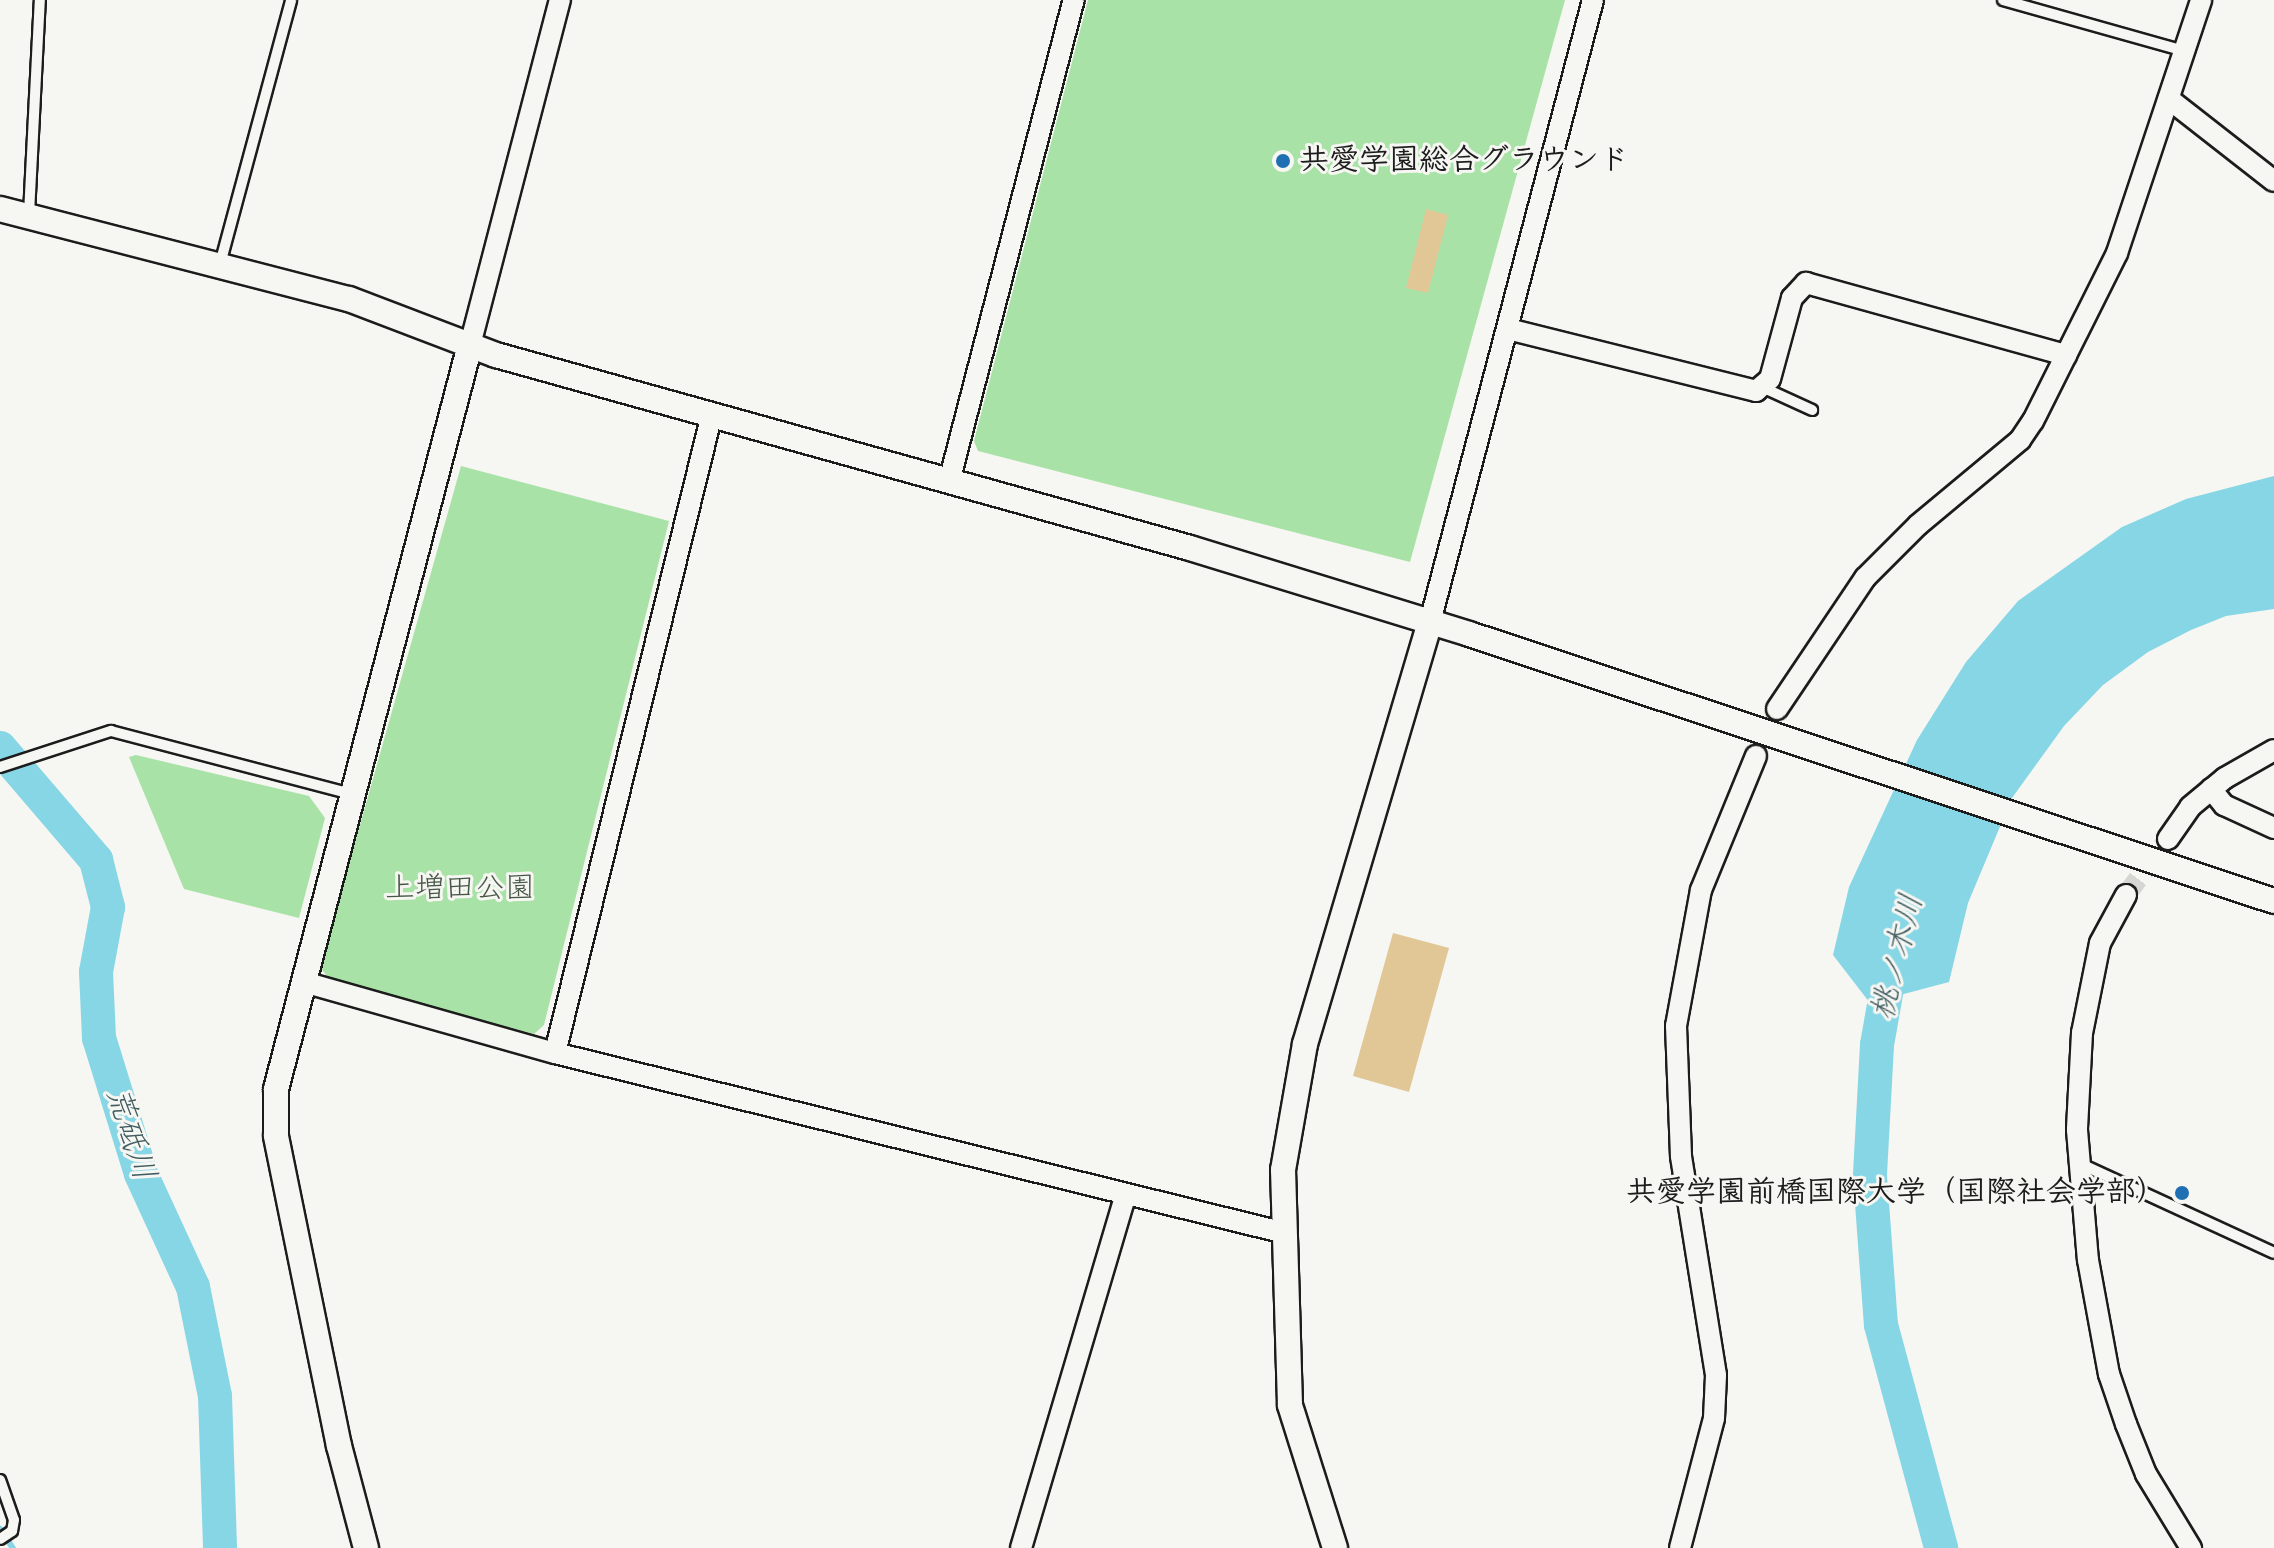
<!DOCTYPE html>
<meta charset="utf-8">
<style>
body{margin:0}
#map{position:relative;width:2274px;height:1548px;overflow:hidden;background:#f6f6f2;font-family:Mynerve,"Klee One",sans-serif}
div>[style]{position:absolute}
.green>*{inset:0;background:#a9e2a7}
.water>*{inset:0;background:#87d6e5}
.stream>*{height:6px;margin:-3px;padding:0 3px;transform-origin:3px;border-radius:3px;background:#87d6e5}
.river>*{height:34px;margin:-17px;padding:0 17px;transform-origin:17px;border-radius:17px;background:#87d6e5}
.building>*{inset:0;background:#e1c796}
.minor-tunnel>*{height:20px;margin-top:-10px;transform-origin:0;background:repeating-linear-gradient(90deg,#d5d5d2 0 20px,transparent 0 30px)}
.roads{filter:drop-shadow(2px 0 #1c1c1c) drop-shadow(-2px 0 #1c1c1c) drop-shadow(0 2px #1c1c1c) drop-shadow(0 -2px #1c1c1c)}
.service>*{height:10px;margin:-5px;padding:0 5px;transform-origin:5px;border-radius:5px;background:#f6f6f2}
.minor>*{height:20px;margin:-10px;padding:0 10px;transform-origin:10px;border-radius:10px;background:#f6f6f2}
.tertiary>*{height:24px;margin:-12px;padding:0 12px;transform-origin:12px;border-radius:12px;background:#f6f6f2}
.dots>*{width:22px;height:22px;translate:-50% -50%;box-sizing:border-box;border:4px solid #f6f6f2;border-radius:50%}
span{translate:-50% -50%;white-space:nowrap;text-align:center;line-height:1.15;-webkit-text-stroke:6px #f6f6f2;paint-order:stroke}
.poi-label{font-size:30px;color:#1c1c1c;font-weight:700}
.left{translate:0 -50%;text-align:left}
.right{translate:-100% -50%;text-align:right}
.park-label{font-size:30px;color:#465746}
.water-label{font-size:32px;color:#415d62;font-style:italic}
</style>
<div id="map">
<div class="green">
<i style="clip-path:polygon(1088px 0,1565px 0,1410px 562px,978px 451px,974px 441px)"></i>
<i style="clip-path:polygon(461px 466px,669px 521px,544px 1025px,534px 1034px,330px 980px,320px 967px)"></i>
<i style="clip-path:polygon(136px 755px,309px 796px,325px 818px,299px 918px,184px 889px,129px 757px)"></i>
</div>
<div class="water">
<i style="clip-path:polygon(2274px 476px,2274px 609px,2226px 616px,2191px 630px,2148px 652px,2103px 685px,2064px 726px,2012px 798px,1968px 903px,1949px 982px,1870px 1003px,1833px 955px,1849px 887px,1917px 740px,1966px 662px,2018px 601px,2122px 527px,2186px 499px)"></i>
</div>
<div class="stream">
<i style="left:0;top:1529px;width:23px;rotate:56deg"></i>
</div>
<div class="river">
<i style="left:0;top:748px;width:148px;rotate:49.4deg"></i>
<i style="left:96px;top:860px;width:49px;rotate:75.7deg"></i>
<i style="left:108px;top:907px;width:66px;rotate:100.5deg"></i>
<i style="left:96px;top:972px;width:66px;rotate:87.4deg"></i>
<i style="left:99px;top:1038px;width:142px;rotate:72.8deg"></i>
<i style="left:141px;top:1174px;width:124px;rotate:65.3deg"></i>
<i style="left:193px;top:1287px;width:111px;rotate:78.6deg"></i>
<i style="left:215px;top:1396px;width:152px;rotate:88.1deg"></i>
<i style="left:1893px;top:954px;width:92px;rotate:100deg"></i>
<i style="left:1877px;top:1045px;width:131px;rotate:93.1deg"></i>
<i style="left:1870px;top:1176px;width:149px;rotate:85.8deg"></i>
<i style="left:1881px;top:1325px;width:231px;rotate:74.9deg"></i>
</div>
<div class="building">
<i style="clip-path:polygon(1426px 209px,1448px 215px,1428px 293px,1406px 288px)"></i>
<i style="clip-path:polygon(1393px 933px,1449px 948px,1409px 1092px,1353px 1076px)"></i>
</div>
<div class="minor-tunnel">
<i style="left:2126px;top:895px;width:70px;rotate:-53.1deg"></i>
</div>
<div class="roads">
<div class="service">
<i style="left:2003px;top:0;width:188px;rotate:15.7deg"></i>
<i style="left:29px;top:214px;width:214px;rotate:-87.1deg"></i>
<i style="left:220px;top:264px;width:273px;rotate:-74.9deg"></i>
<i style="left:1764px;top:388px;width:53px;rotate:24.6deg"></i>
<i style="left:0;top:767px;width:117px;rotate:-18deg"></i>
<i style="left:111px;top:731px;width:248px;rotate:14.7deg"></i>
<i style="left:2083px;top:1165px;width:210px;rotate:24.7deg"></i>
<i style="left:0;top:1480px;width:42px;rotate:70.7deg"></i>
<i style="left:14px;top:1520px;width:11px;rotate:100deg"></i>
<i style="left:12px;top:1531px;width:14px;rotate:146deg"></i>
</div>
<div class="minor">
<i style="left:2169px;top:99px;width:133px;rotate:38deg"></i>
<i style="left:1508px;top:329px;width:256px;rotate:14deg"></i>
<i style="left:1756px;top:391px;width:18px;rotate:-41deg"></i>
<i style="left:1770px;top:379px;width:84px;rotate:-74.8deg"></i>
<i style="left:1792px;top:298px;width:21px;rotate:-47deg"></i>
<i style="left:1806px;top:283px;width:270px;rotate:15.5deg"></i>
<i style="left:470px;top:345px;width:357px;rotate:-75.4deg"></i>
<i style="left:950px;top:478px;width:494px;rotate:-75.5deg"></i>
<i style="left:1430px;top:622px;width:643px;rotate:-75.32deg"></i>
<i style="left:1777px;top:709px;width:158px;rotate:-56.1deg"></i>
<i style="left:1865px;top:578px;width:75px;rotate:-45deg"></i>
<i style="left:1918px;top:525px;width:133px;rotate:-39.8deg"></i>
<i style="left:2020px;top:440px;width:23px;rotate:-56deg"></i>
<i style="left:2033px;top:421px;width:188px;rotate:-63.4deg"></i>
<i style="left:2117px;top:253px;width:267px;rotate:-71.6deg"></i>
<i style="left:2211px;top:789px;width:21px;rotate:51deg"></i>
<i style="left:2224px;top:805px;width:55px;rotate:24.7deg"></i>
<i style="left:2168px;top:839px;width:39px;rotate:-55deg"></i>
<i style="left:2190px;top:807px;width:45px;rotate:-39.6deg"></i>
<i style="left:2225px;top:778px;width:56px;rotate:-29.7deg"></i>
<i style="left:2126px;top:895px;width:55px;rotate:118.4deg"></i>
<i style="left:2100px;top:943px;width:92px;rotate:101.3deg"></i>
<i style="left:2082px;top:1033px;width:97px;rotate:93deg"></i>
<i style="left:2077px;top:1130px;width:130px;rotate:85.2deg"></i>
<i style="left:2088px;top:1260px;width:116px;rotate:79.6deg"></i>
<i style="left:2109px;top:1374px;width:53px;rotate:71.2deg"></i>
<i style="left:2126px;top:1424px;width:54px;rotate:68.2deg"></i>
<i style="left:2146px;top:1474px;width:87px;rotate:58.7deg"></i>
<i style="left:304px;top:982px;width:261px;rotate:15.8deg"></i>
<i style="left:555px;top:1053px;width:752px;rotate:13.85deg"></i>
<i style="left:555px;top:1053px;width:658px;rotate:-76.2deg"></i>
<i style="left:1021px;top:1548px;width:366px;rotate:-73.5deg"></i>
<i style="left:1680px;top:1548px;width:134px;rotate:-75.3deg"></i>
<i style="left:1714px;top:1418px;width:43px;rotate:-87.3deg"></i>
<i style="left:1716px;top:1375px;width:222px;rotate:-99.1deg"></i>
<i style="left:1681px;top:1156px;width:130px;rotate:-92.2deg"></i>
<i style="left:1676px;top:1026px;width:138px;rotate:-79.6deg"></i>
<i style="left:1701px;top:890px;width:145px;rotate:-67.7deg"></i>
</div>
<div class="tertiary">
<i style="left:0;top:209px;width:360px;rotate:14.5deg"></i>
<i style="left:349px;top:299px;width:157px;rotate:20.9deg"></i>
<i style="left:496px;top:355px;width:720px;rotate:15.54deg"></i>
<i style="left:1190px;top:548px;width:292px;rotate:17.1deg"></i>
<i style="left:1469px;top:634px;width:848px;rotate:18.35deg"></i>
<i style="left:366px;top:1548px;width:106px;rotate:-104.8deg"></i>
<i style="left:339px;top:1446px;width:317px;rotate:-101.5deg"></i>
<i style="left:276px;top:1135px;width:46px;rotate:-90deg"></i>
<i style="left:276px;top:1089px;width:769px;rotate:-75.39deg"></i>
<i style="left:1335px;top:1548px;width:150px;rotate:-107.5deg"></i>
<i style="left:1290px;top:1405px;width:235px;rotate:-91.7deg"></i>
<i style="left:1283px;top:1170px;width:128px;rotate:-80.1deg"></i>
<i style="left:1305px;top:1044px;width:440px;rotate:-73.5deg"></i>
</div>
</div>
<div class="dots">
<i style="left:1283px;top:161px;background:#1f6fb2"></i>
<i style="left:2182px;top:1193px;background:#1f6fb2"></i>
</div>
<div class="poi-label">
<span class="left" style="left:1299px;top:161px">共愛学園総合グラウンド</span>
<span class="right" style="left:2166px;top:1193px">共愛学園前橋国際大学（国際社会学部）</span>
</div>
<div class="park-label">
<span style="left:460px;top:889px">上増田公園</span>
</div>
<div class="water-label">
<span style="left:1898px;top:957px;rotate:-76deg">桃ノ木川</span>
<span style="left:130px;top:1134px;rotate:72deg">荒砥川</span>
</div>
</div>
